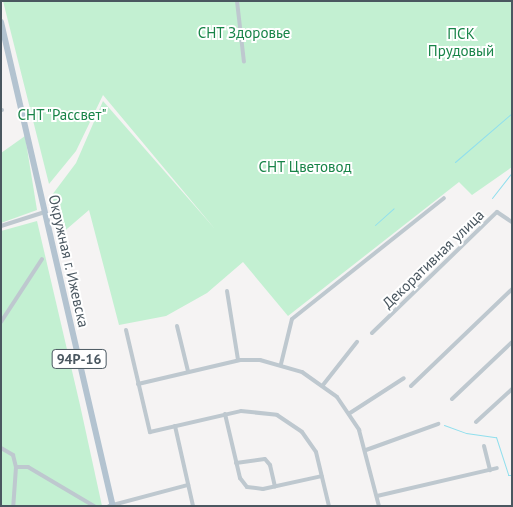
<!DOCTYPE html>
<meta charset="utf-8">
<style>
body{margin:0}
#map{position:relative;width:513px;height:507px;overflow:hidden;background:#f5f3f3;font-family:"PT Sans",sans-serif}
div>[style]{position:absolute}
.green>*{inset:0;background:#c3f0d2}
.stream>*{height:1px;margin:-0.5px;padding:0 0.5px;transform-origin:0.5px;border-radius:0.5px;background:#90dfed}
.minor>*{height:4px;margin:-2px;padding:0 2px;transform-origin:2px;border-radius:2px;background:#bec8cf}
.primary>*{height:6px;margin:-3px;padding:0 3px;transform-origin:3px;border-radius:3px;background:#b3c3d0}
span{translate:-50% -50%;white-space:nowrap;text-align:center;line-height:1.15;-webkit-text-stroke:4px #fff;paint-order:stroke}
.shield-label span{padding:1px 4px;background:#fff;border:1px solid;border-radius:4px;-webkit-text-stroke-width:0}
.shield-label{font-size:14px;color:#4a5760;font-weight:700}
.park-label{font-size:15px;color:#188448}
.street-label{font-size:15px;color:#4a5760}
.frame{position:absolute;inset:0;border:2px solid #4a5760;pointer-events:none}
</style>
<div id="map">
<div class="green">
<i style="clip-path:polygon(3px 1px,512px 1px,512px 167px,472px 195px,459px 182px,288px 316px,243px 262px,207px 293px,166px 316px,119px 325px,89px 210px,61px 234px,52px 195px,76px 163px,103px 101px,215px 229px,103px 95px,76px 151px,49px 184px)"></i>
<i style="clip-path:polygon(25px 136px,37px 210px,1px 223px,1px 153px)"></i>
<i style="clip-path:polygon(37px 221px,80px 405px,102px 506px,1px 506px,1px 231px)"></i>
</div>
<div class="stream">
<i style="left:455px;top:162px;width:75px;rotate:-40.7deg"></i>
<i style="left:492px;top:198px;width:33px;rotate:-52deg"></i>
<i style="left:375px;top:225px;width:25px;rotate:-42deg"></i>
<i style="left:444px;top:425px;width:23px;rotate:20deg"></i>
<i style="left:466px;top:433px;width:30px;rotate:8deg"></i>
<i style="left:496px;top:437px;width:40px;rotate:72deg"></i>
<i style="left:508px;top:475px;width:4px"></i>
</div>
<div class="minor">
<i style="left:237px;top:1px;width:61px;rotate:83.5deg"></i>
<i style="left:1px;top:110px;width:1px"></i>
<i style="left:1px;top:226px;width:46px;rotate:-17.7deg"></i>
<i style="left:227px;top:291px;width:70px;rotate:80.9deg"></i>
<i style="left:1px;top:322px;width:75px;rotate:-56.9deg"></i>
<i style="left:177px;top:326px;width:46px;rotate:76.3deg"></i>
<i style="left:126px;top:330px;width:105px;rotate:76.8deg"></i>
<i style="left:150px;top:432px;width:93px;rotate:-13deg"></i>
<i style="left:241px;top:411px;width:36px;rotate:6deg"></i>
<i style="left:277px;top:415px;width:30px;rotate:34deg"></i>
<i style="left:302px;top:432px;width:24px;rotate:55deg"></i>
<i style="left:316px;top:452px;width:56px;rotate:76.5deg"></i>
<i style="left:372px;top:333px;width:174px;rotate:-44.1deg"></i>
<i style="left:497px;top:212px;width:18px;rotate:34deg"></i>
<i style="left:281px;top:364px;width:46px;rotate:-76.3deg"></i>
<i style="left:292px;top:319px;width:194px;rotate:-38.5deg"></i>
<i style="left:138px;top:384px;width:105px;rotate:-13.2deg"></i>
<i style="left:240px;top:360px;width:20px"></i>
<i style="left:260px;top:360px;width:44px;rotate:15.9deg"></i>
<i style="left:302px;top:372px;width:43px;rotate:35.5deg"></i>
<i style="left:337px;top:397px;width:40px;rotate:56deg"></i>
<i style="left:359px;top:430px;width:79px;rotate:75.3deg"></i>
<i style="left:323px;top:385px;width:55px;rotate:-51.7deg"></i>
<i style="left:411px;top:386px;width:140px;rotate:-43.8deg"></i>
<i style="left:452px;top:399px;width:83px;rotate:-43.5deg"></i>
<i style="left:350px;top:413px;width:64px;rotate:-32.9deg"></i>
<i style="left:225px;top:414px;width:66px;rotate:76.8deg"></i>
<i style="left:240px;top:478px;width:11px;rotate:52deg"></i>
<i style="left:247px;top:487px;width:16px;rotate:7deg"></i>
<i style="left:263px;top:489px;width:60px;rotate:-12.4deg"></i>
<i style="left:476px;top:422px;width:49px;rotate:-42.5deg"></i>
<i style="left:175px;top:426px;width:82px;rotate:77.3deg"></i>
<i style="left:484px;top:446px;width:25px;rotate:76deg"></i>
<i style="left:1px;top:448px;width:14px;rotate:30deg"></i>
<i style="left:13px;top:455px;width:12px;rotate:76deg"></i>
<i style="left:16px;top:467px;width:39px;rotate:94deg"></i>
<i style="left:366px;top:450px;width:77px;rotate:-19.9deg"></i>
<i style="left:236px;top:463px;width:29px;rotate:-8deg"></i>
<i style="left:265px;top:459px;width:8px;rotate:50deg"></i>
<i style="left:270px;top:465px;width:22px;rotate:77deg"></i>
<i style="left:16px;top:467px;width:12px"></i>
<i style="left:28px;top:467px;width:77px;rotate:30.6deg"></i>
<i style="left:377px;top:496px;width:123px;rotate:-13.1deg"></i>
<i style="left:109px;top:506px;width:82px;rotate:-14.9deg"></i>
</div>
<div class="primary">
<i style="left:1px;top:22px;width:497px;rotate:77deg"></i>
</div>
<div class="shield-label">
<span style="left:79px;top:359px">94Р-16</span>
</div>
<div class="park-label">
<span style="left:244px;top:33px">СНТ Здоровье</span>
<span style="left:461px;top:42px">ПСК<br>Прудовый</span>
<span style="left:62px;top:115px">СНТ "Рассвет"</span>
<span style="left:305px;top:167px">СНТ Цветовод</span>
</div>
<div class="street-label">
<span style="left:433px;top:259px;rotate:-44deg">Декоративная улица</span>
<span style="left:69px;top:261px;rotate:77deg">Окружная г. Ижевска</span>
</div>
<div class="frame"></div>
</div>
